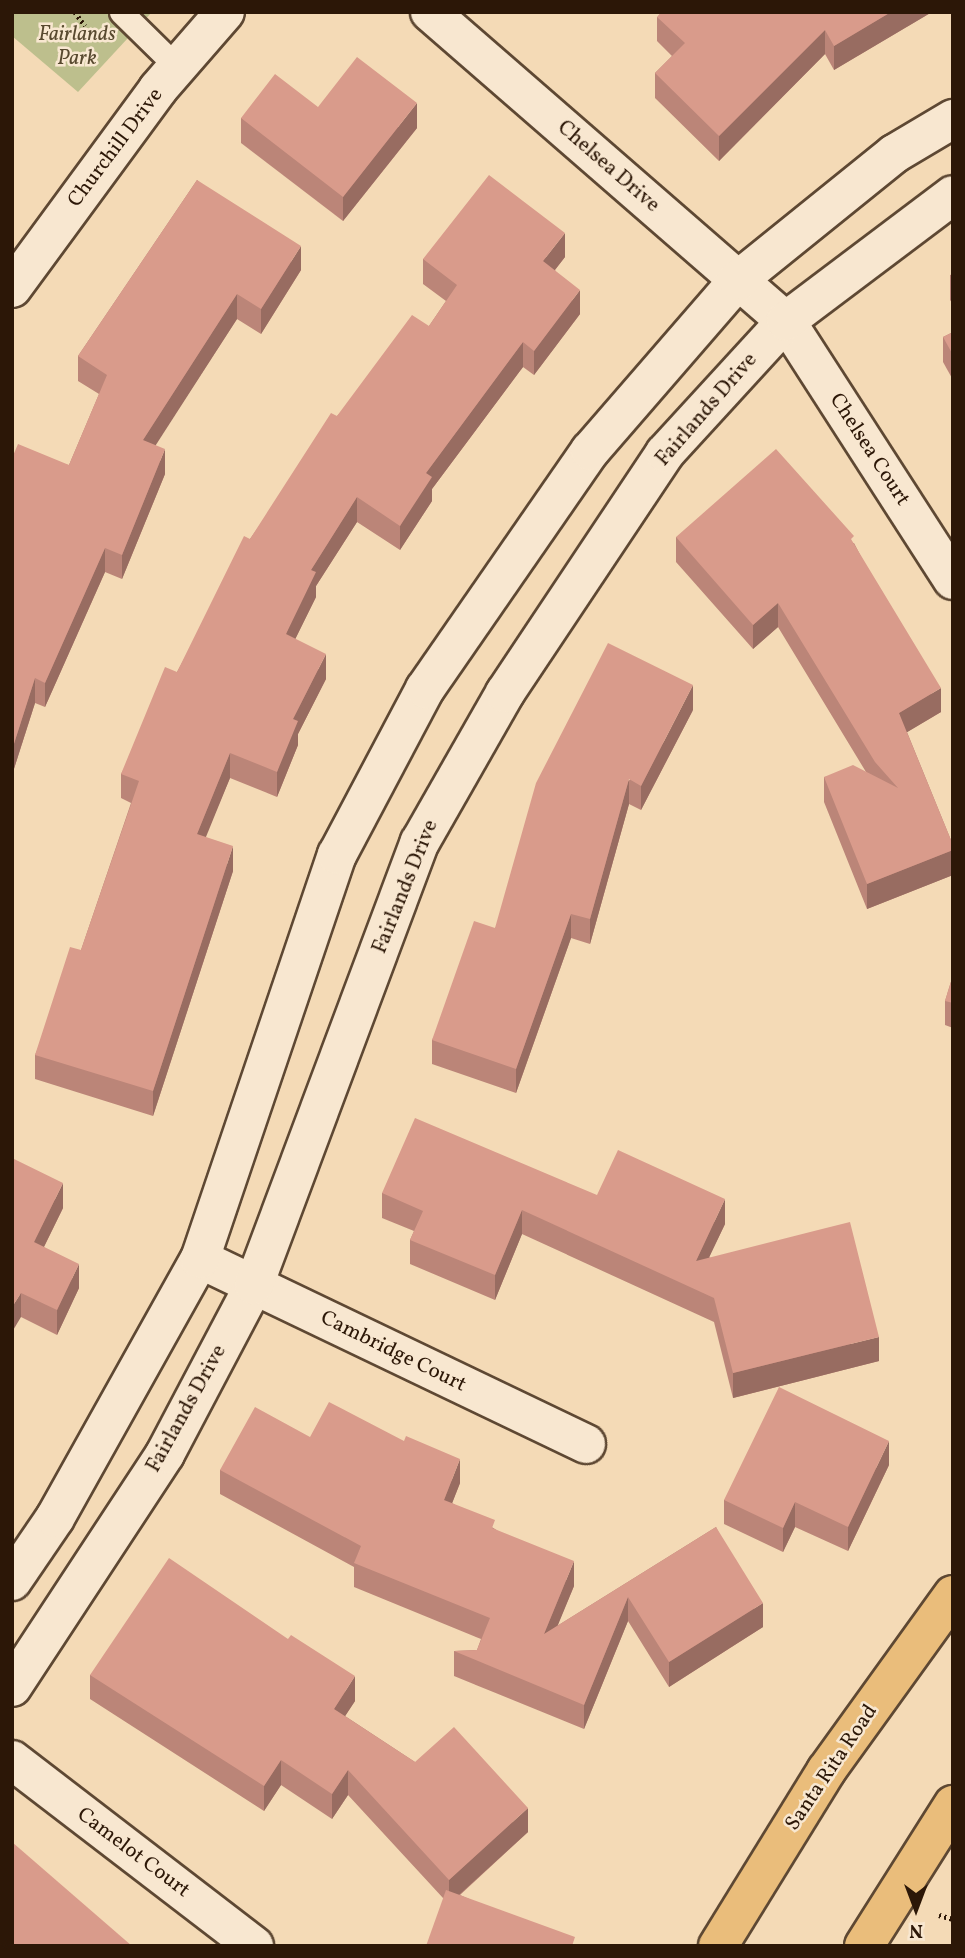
<!DOCTYPE html>
<style>
body{margin:0}
#map{position:relative;width:965px;height:1958px;overflow:hidden;background:#f4dab6;font-family:Vollkorn,serif}
div>[style]{position:absolute}
.green>*{inset:0;background:#bdbf8d}
.path>*{height:4.5px;margin-top:-2.25px;transform-origin:0;background:repeating-linear-gradient(90deg,#2c1707 0 2px,transparent 0 5.5px)}
.roads{filter:drop-shadow(2px 0 #5e4833) drop-shadow(-2px 0 #5e4833) drop-shadow(0 2px #5e4833) drop-shadow(0 -2px #5e4833)}
.lane>*{height:23px;margin:-11.5px;padding:0 11.5px;transform-origin:11.5px;border-radius:11.5px;background:#f8e7d0}
.street>*{height:38px;margin:-19px;padding:0 19px;transform-origin:19px;border-radius:19px;background:#f8e7d0}
.primary>*{height:38px;margin:-19px;padding:0 19px;transform-origin:19px;border-radius:19px;background:#eabd7b}
.wall>*{inset:0;background:#bb8578}
.shaded-wall>*{inset:0;background:#986c61}
.building>*{inset:0;background:#d99b8b}
span{translate:-50% -50%;white-space:nowrap;text-align:center;line-height:1.15;-webkit-text-stroke:5px #f8e7d0;paint-order:stroke}
.park-label{font-size:21px;color:#58492f;font-style:italic}
.street-label{font-size:21px;color:#2c1707}
.frame{position:absolute;inset:0;border:14px solid #2c1707;pointer-events:none}
.north{position:absolute;left:881px;top:1874px;width:70px;height:70px;-webkit-text-stroke:5px #f8e7d0;paint-order:stroke;rotate:180deg;font-size:19px;font-weight:700;line-height:28px;text-align:center;color:#2c1707}
.north::after{content:'';display:block;margin:auto;width:24px;height:32px;background:#2c1707;clip-path:polygon(50% 0,100% 100%,50% 72%,0 100%)}
</style>
<div id="map">
<div class="green">
<i style="clip-path:polygon(12px 12px,152px 12px,78px 92px,12px 36px)"></i>
</div>
<div class="path">
<i style="left:75px;top:12px;width:17px;rotate:54deg"></i>
<i style="left:939px;top:1915px;width:15px;rotate:16deg"></i>
</div>
<div class="roads">
<div class="lane">
<i style="left:121px;top:12px;width:78px;rotate:44.5deg"></i>
</div>
<div class="street">
<i style="left:430px;top:12px;width:471px;rotate:41deg"></i>
<i style="left:786px;top:321px;width:308px;rotate:57.2deg"></i>
<i style="left:12px;top:288px;width:247px;rotate:-53.7deg"></i>
<i style="left:158px;top:89px;width:102px;rotate:-49deg"></i>
<i style="left:200px;top:1259px;width:428px;rotate:25.6deg"></i>
<i style="left:12px;top:1581px;width:76px;rotate:-55.7deg"></i>
<i style="left:55px;top:1518px;width:297px;rotate:-60.8deg"></i>
<i style="left:200px;top:1259px;width:427px;rotate:-71.3deg"></i>
<i style="left:337px;top:855px;width:188px;rotate:-62.1deg"></i>
<i style="left:425px;top:689px;width:290px;rotate:-55.3deg"></i>
<i style="left:590px;top:451px;width:226px;rotate:-49.1deg"></i>
<i style="left:738px;top:280px;width:201px;rotate:-38.9deg"></i>
<i style="left:894px;top:154px;width:69px;rotate:-30.7deg"></i>
<i style="left:12px;top:1687px;width:279px;rotate:-56.7deg"></i>
<i style="left:165px;top:1454px;width:191px;rotate:-62.2deg"></i>
<i style="left:254px;top:1285px;width:473px;rotate:-69.5deg"></i>
<i style="left:420px;top:842px;width:172px;rotate:-60.3deg"></i>
<i style="left:505px;top:693px;width:288px;rotate:-56.3deg"></i>
<i style="left:665px;top:453px;width:179px;rotate:-47.5deg"></i>
<i style="left:786px;top:321px;width:209px;rotate:-37deg"></i>
<i style="left:12px;top:1760px;width:305px;rotate:37.5deg"></i>
</div>
<div class="primary">
<i style="left:718px;top:1946px;width:206px;rotate:-58.3deg"></i>
<i style="left:826px;top:1771px;width:217px;rotate:-54.2deg"></i>
<i style="left:864px;top:1946px;width:167px;rotate:-57.7deg"></i>
</div>
</div>
<div class="wall">
<i style="clip-path:polygon(932px 12px,834px 70px,825px 54px,719px 161px,655px 98px,655px 73px,672px 56px,657px 41px,657px 17px)"></i>
<i style="clip-path:polygon(241px 118px,417px 128px,343px 221px,241px 143px)"></i>
<i style="clip-path:polygon(197px 180px,301px 270px,261px 334px,237px 319px,155px 445px,165px 474px,122px 579px,105px 572px,45px 707px,35px 703px,12px 775px,12px 458px,69px 465px,99px 394px,78px 381px,78px 356px)"></i>
<i style="clip-path:polygon(565px 257px,555px 270px,580px 314px,534px 375px,523px 367px,432px 489px,432px 501px,400px 550px,357px 522px,316px 586px,316px 597px,295px 639px,326px 679px,298px 734px,298px 745px,277px 797px,230px 778px,205px 837px,233px 871px,153px 1116px,35px 1079px,35px 1055px,81px 950px,131px 803px,121px 798px,121px 774px,250px 539px,337px 416px,429px 326px,446px 301px,423px 284px,423px 259px)"></i>
<i style="clip-path:polygon(953px 274px,953px 304px,950px 300px,950px 275px)"></i>
<i style="clip-path:polygon(953px 332px,953px 380px,943px 362px,943px 337px)"></i>
<i style="clip-path:polygon(676px 537px,854px 543px,941px 712px,907px 732px,953px 845px,953px 875px,867px 909px,824px 802px,824px 777px,866px 772px,778px 627px,753px 649px,676px 562px)"></i>
<i style="clip-path:polygon(693px 710px,641px 810px,629px 804px,590px 944px,571px 938px,516px 1093px,432px 1064px,432px 1040px,495px 928px)"></i>
<i style="clip-path:polygon(953px 975px,953px 1028px,945px 1025px,945px 1001px)"></i>
<i style="clip-path:polygon(12px 1158px,63px 1208px,44px 1247px,79px 1288px,57px 1335px,21px 1317px)"></i>
<i style="clip-path:polygon(382px 1193px,597px 1195px,725px 1224px,709px 1257px,879px 1361px,733px 1398px,714px 1322px,522px 1234px,495px 1300px,410px 1264px,410px 1240px,414px 1231px,382px 1218px)"></i>
<i style="clip-path:polygon(310px 1437px,460px 1483px,452px 1503px,495px 1529px,574px 1586px,557px 1626px,716px 1527px,763px 1627px,669px 1687px,628px 1621px,584px 1729px,454px 1676px,454px 1651px,477px 1650px,481px 1639px,354px 1587px,354px 1567px,220px 1494px,220px 1470px)"></i>
<i style="clip-path:polygon(889px 1465px,848px 1551px,795px 1527px,783px 1552px,724px 1524px,724px 1500px)"></i>
<i style="clip-path:polygon(288px 1639px,355px 1701px,345px 1716px,415px 1762px,528px 1832px,460px 1895px,575px 1946px,443px 1898px,348px 1795px,332px 1819px,281px 1785px,264px 1811px,90px 1699px,90px 1675px)"></i>
</div>
<div class="shaded-wall">
<i style="clip-path:polygon(891px 12px,932px 12px,834px 70px,834px 46px)"></i>
<i style="clip-path:polygon(825px 30px,825px 54px,719px 161px,719px 136px)"></i>
<i style="clip-path:polygon(417px 103px,417px 128px,343px 221px,343px 197px)"></i>
<i style="clip-path:polygon(565px 233px,565px 257px,543px 285px,543px 261px)"></i>
<i style="clip-path:polygon(301px 246px,301px 270px,261px 334px,261px 309px)"></i>
<i style="clip-path:polygon(580px 290px,580px 314px,534px 375px,534px 351px)"></i>
<i style="clip-path:polygon(237px 294px,237px 319px,143px 465px,143px 440px)"></i>
<i style="clip-path:polygon(523px 342px,523px 367px,432px 489px,432px 501px,400px 550px,400px 526px,426px 473px)"></i>
<i style="clip-path:polygon(165px 449px,165px 474px,122px 579px,122px 555px)"></i>
<i style="clip-path:polygon(357px 497px,357px 522px,316px 586px,316px 597px,286px 658px,286px 634px,311px 570px)"></i>
<i style="clip-path:polygon(105px 548px,105px 572px,45px 707px,45px 683px)"></i>
<i style="clip-path:polygon(778px 603px,778px 627px,753px 649px,753px 625px)"></i>
<i style="clip-path:polygon(326px 654px,326px 679px,298px 734px,298px 745px,277px 797px,277px 772px,293px 719px)"></i>
<i style="clip-path:polygon(35px 678px,35px 703px,12px 775px,12px 750px)"></i>
<i style="clip-path:polygon(693px 685px,693px 710px,641px 810px,641px 786px)"></i>
<i style="clip-path:polygon(941px 688px,941px 712px,899px 737px,899px 713px)"></i>
<i style="clip-path:polygon(230px 753px,230px 778px,197px 859px,197px 834px)"></i>
<i style="clip-path:polygon(629px 779px,629px 804px,590px 944px,590px 919px)"></i>
<i style="clip-path:polygon(233px 846px,233px 871px,153px 1116px,153px 1091px)"></i>
<i style="clip-path:polygon(953px 850px,953px 875px,867px 909px,867px 884px)"></i>
<i style="clip-path:polygon(571px 914px,571px 938px,516px 1093px,516px 1069px)"></i>
<i style="clip-path:polygon(63px 1183px,63px 1208px,34px 1267px,34px 1242px)"></i>
<i style="clip-path:polygon(725px 1199px,725px 1224px,696px 1285px,696px 1261px)"></i>
<i style="clip-path:polygon(522px 1210px,522px 1234px,495px 1300px,495px 1275px)"></i>
<i style="clip-path:polygon(79px 1264px,79px 1288px,57px 1335px,57px 1310px)"></i>
<i style="clip-path:polygon(21px 1293px,21px 1317px,12px 1332px,12px 1307px)"></i>
<i style="clip-path:polygon(879px 1337px,879px 1361px,733px 1398px,733px 1373px)"></i>
<i style="clip-path:polygon(889px 1441px,889px 1465px,848px 1551px,848px 1527px)"></i>
<i style="clip-path:polygon(460px 1459px,460px 1483px,444px 1524px,444px 1500px)"></i>
<i style="clip-path:polygon(795px 1502px,795px 1527px,783px 1552px,783px 1528px)"></i>
<i style="clip-path:polygon(574px 1561px,574px 1586px,544px 1659px,544px 1634px)"></i>
<i style="clip-path:polygon(628px 1597px,628px 1621px,584px 1729px,584px 1705px)"></i>
<i style="clip-path:polygon(763px 1603px,763px 1627px,669px 1687px,669px 1662px)"></i>
<i style="clip-path:polygon(355px 1676px,355px 1701px,334px 1733px,334px 1709px)"></i>
<i style="clip-path:polygon(281px 1760px,281px 1785px,264px 1811px,264px 1786px)"></i>
<i style="clip-path:polygon(348px 1770px,348px 1795px,332px 1819px,332px 1794px)"></i>
<i style="clip-path:polygon(528px 1808px,528px 1832px,449px 1904px,449px 1880px)"></i>
</div>
<div class="building">
<i style="clip-path:polygon(661px 12px,891px 12px,834px 46px,825px 30px,719px 136px,655px 73px,685px 43px,657px 17px)"></i>
<i style="clip-path:polygon(357px 57px,417px 103px,343px 197px,241px 118px,275px 74px,318px 107px)"></i>
<i style="clip-path:polygon(489px 175px,565px 233px,543px 261px,580px 290px,534px 351px,523px 342px,426px 473px,432px 477px,400px 526px,357px 497px,311px 570px,316px 572px,286px 634px,326px 654px,293px 719px,298px 721px,277px 772px,230px 753px,197px 834px,233px 846px,153px 1091px,35px 1055px,70px 947px,81px 950px,139px 781px,121px 774px,165px 667px,177px 672px,244px 536px,250px 539px,331px 413px,337px 416px,412px 315px,429px 326px,457px 285px,423px 259px)"></i>
<i style="clip-path:polygon(197px 180px,301px 246px,261px 309px,237px 294px,143px 440px,165px 449px,122px 555px,105px 548px,45px 683px,35px 678px,12px 750px,12px 458px,18px 444px,69px 465px,107px 375px,78px 356px)"></i>
<i style="clip-path:polygon(953px 332px,953px 355px,943px 337px)"></i>
<i style="clip-path:polygon(776px 449px,854px 536px,851px 539px,941px 688px,899px 713px,953px 845px,953px 850px,867px 884px,824px 777px,853px 765px,898px 788px,875px 762px,778px 603px,753px 625px,676px 537px)"></i>
<i style="clip-path:polygon(608px 643px,693px 685px,641px 786px,629px 779px,590px 919px,571px 914px,516px 1069px,432px 1040px,474px 921px,495px 928px,536px 783px)"></i>
<i style="clip-path:polygon(953px 975px,953px 1003px,945px 1001px)"></i>
<i style="clip-path:polygon(415px 1118px,597px 1195px,618px 1150px,725px 1199px,696px 1261px,850px 1222px,879px 1337px,733px 1373px,714px 1298px,522px 1210px,495px 1275px,410px 1240px,423px 1211px,382px 1193px)"></i>
<i style="clip-path:polygon(12px 1158px,63px 1183px,34px 1242px,79px 1264px,57px 1310px,21px 1293px,12px 1307px)"></i>
<i style="clip-path:polygon(779px 1387px,889px 1441px,848px 1527px,795px 1502px,783px 1528px,724px 1500px)"></i>
<i style="clip-path:polygon(329px 1402px,404px 1441px,406px 1436px,460px 1459px,444px 1500px,495px 1520px,492px 1528px,574px 1561px,544px 1634px,716px 1527px,763px 1603px,669px 1662px,628px 1597px,584px 1705px,454px 1651px,477px 1650px,490px 1618px,354px 1563px,361px 1546px,220px 1470px,255px 1407px,310px 1437px)"></i>
<i style="clip-path:polygon(169px 1558px,288px 1639px,291px 1635px,355px 1676px,334px 1709px,415px 1762px,454px 1727px,528px 1808px,449px 1880px,348px 1770px,332px 1794px,281px 1760px,264px 1786px,90px 1675px)"></i>
<i style="clip-path:polygon(12px 1842px,132px 1946px,12px 1946px)"></i>
<i style="clip-path:polygon(446px 1890px,575px 1937px,572px 1946px,426px 1946px)"></i>
</div>
<div class="park-label">
<span style="left:77px;top:47px">Fairlands<br>Park</span>
</div>
<div class="street-label">
<span style="left:116px;top:148px;rotate:-53deg">Churchill Drive</span>
<span style="left:608px;top:167px;rotate:41deg">Chelsea Drive</span>
<span style="left:707px;top:410px;rotate:-49deg">Fairlands Drive</span>
<span style="left:869px;top:450px;rotate:57deg">Chelsea Court</span>
<span style="left:406px;top:887px;rotate:-68deg">Fairlands Drive</span>
<span style="left:393px;top:1352px;rotate:26deg">Cambridge Court</span>
<span style="left:187px;top:1409px;rotate:-61deg">Fairlands Drive</span>
<span style="left:832px;top:1768px;rotate:-56deg">Santa Rita Road</span>
<span style="left:133px;top:1853px;rotate:37deg">Camelot Court</span>
</div>
<div class="frame"></div>
<div class="north">N</div>
</div>
